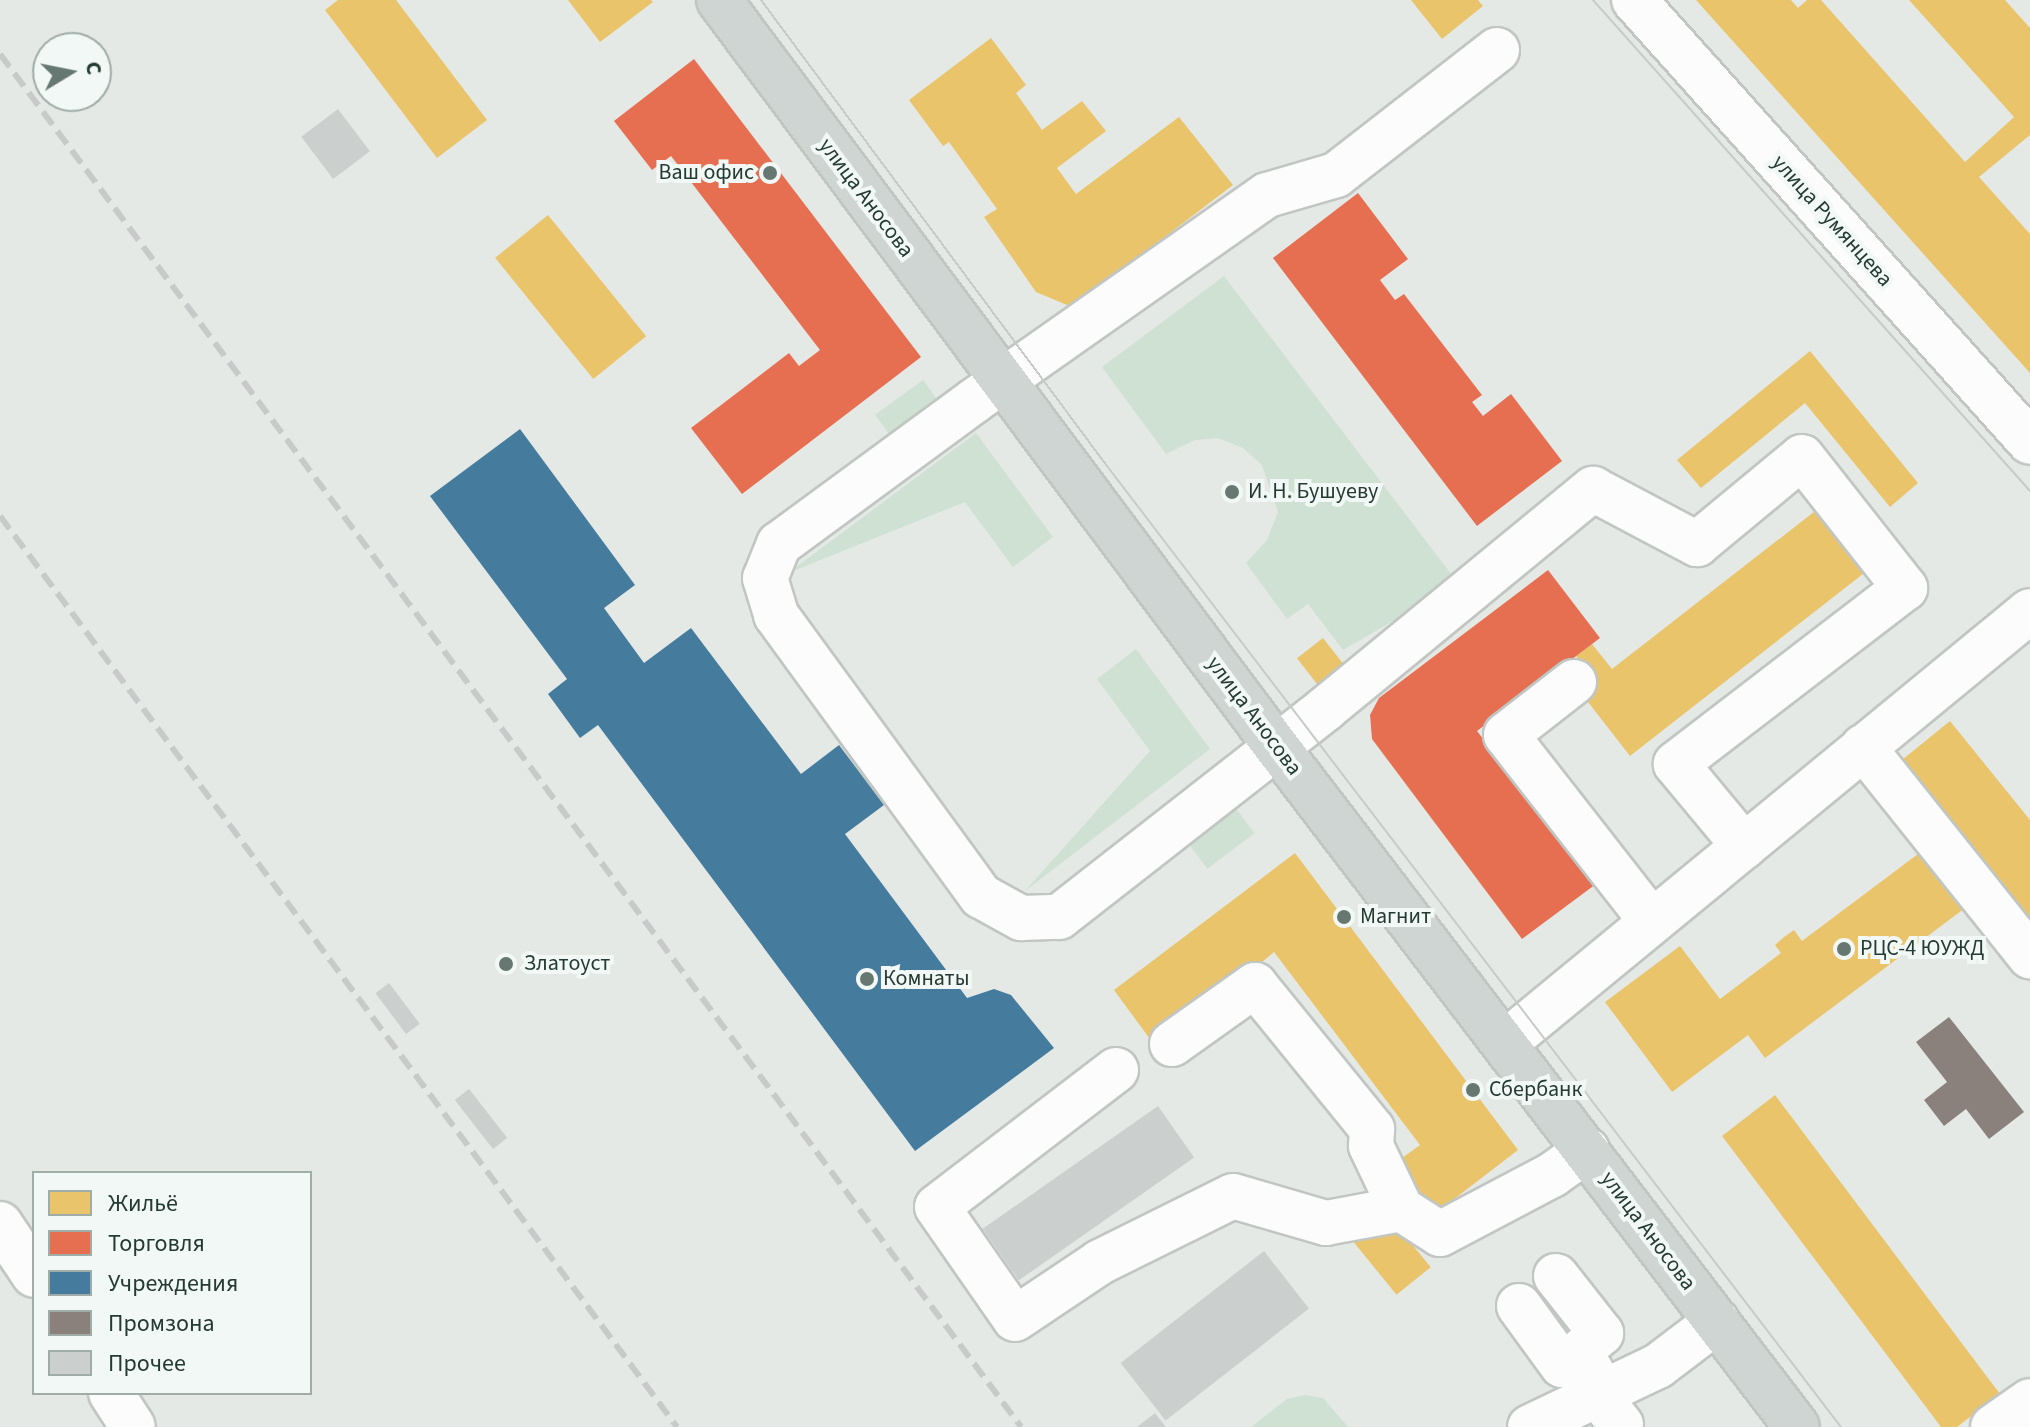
<!DOCTYPE html>
<html>
<head>
<meta charset="utf-8">
<style>
  body { margin:0 }
  #map { position:relative; width:2030px; height:1427px; overflow:hidden; background:#e4e9e6; font-family:"Source Sans 3",sans-serif }
  div>[style] { position:absolute }
  [style*='--x'] { left:calc(var(--x)*1px); top:calc(var(--y)*1px); width:calc(var(--w)*1px); rotate:calc(var(--a)*1deg) }
  .green>* { inset:0; background:#cfe1d3; transform-origin:0 0 }
  .homes>* { inset:0; background:#e9c46a; transform-origin:0 0 }
  .shops>* { inset:0; background:#e76f51 }
  .public>* { inset:0; background:#457b9d }
  .industry>* { inset:0; background:#8a817c }
  .building>* { inset:0; background:#cbd0ce; transform-origin:0 0 }
  .roads { filter:drop-shadow(2px 0 #c1c6c3) drop-shadow(-2px 0 #c1c6c3) drop-shadow(0 2px #c1c6c3) drop-shadow(0 -2px #c1c6c3) }
  .minor>* { height:44px; margin:-22px; padding:0 22px; transform-origin:22px; border-radius:22px; background:#fbfcfb }
  .major>* { height:44px; margin:-22px; padding:0 22px; transform-origin:22px; border-radius:22px; background:#ced5d2 }
  .tram>* { height:2px; margin:-1px; padding:0 1px; transform-origin:1px; border-radius:1px; background:#c7cac9 }
  .rail>* { height:6px; margin-top:-3px; transform-origin:0; background:repeating-linear-gradient(90deg,#c7cac9 0 16px,transparent 0 24px) }
  .dots>* { width:22px; height:22px; translate:-50% -50%; box-sizing:border-box; border:4px solid #f2f8f5; border-radius:50% }
  span { translate:-50% -50%; white-space:nowrap; text-align:center; line-height:1.15; -webkit-text-stroke:8px #f2f8f5; paint-order:stroke }
  .poi-label { font-size:22px; color:#243a33 }
  .right { translate:-100% -50%; text-align:right }
  .left { translate:0 -50%; text-align:left }
  .street-label { font-size:22px; color:#243a33 }
  .legend { position:absolute; left:32px; top:1171px; width:280px; height:224px; box-sizing:border-box; background:#f2f8f5; border:2px solid #a0aca7; margin:0; padding:10px 14px; list-style:none; font-size:24px; color:#243a33 }
  .legend li { display:flex; align-items:center; gap:16px; height:40px }
  .legend b { width:40px; border:2px solid #a0aca7 }
  .north { position:absolute; left:32px; top:32px; width:80px; height:80px; box-sizing:border-box; background:#f2f8f5; border:2px solid #a0aca7; border-radius:50%; rotate:80deg; font-size:22px; font-weight:700; line-height:32px; text-align:center; color:#243a33 }
  .north::after { content:''; display:block; margin:auto; width:28px; height:36px; background:#677772; clip-path:polygon(50% 0,100% 100%,50% 72%,0 100%) }
</style>
</head>
<body>
<div id="map">
  <div class="green">
    <i style="clip-path:polygon(1224px 276px,1458px 583px,1343px 650px,1308px 604px,1287px 619px,1246px 563px,1267px 540px,1278px 512px,1262px 465px,1243px 448px,1218px 438px,1195px 440px,1166px 454px,1102px 367px)"></i>
    <i style="left:923px;top:380px;width:29px;height:59px;rotate:54deg"></i>
    <i style="clip-path:polygon(976px 433px,1053px 537px,1013px 567px,965px 502px,788px 573px)"></i>
    <i style="clip-path:polygon(1136px 649px,1210px 749px,1025px 891px,1150px 751px,1097px 679px)"></i>
    <i style="left:1234px;top:806px;width:34px;height:59px;rotate:53deg"></i>
    <i style="clip-path:polygon(1305px 1395px,1323px 1398px,1348px 1427px,1251px 1427px,1287px 1399px)"></i>
  </div>
  <div class="homes">
    <i style="clip-path:polygon(338px 0,396px 0,487px 120px,437px 158px,325px 10px)"></i>
    <i style="clip-path:polygon(568px 0,651px 0,653px 2px,600px 42px)"></i>
    <i style="clip-path:polygon(1411px 0,1478px 0,1483px 6px,1442px 39px)"></i>
    <i style="clip-path:polygon(1696px 0,1791px 0,1798px 8px,1807px 0,1821px 0,1965px 162px,2014px 117px,1909px 0,2005px 0,2030px 28px,2030px 135px,1979px 177px,2030px 234px,2030px 373px)"></i>
    <i style="clip-path:polygon(991px 38px,1026px 85px,1016px 93px,1042px 130px,1082px 101px,1106px 131px,1057px 168px,1076px 194px,1179px 117px,1233px 185px,1086px 297px,1067px 305px,1036px 292px,984px 217px,997px 209px,949px 142px,943px 146px,909px 100px)"></i>
    <i style="left:548px;top:215px;width:156px;height:68px;rotate:51deg"></i>
    <i style="clip-path:polygon(1810px 351px,1918px 483px,1890px 507px,1805px 403px,1701px 488px,1677px 460px)"></i>
    <i style="clip-path:polygon(1819px 508px,1868px 570px,1630px 756px,1581px 693px,1596px 681px,1576px 656px,1592px 644px,1612px 669px)"></i>
    <i style="left:1323px;top:638px;width:49px;height:33px;rotate:52deg"></i>
    <i style="clip-path:polygon(1950px 721px,2030px 820px,2030px 929px,1969px 905px,1765px 1058px,1748px 1035px,1672px 1092px,1605px 1002px,1680px 946px,1720px 999px,1781px 953px,1775px 945px,1784px 937px,1794px 930px,1802px 941px,1926px 848px,1897px 764px)"></i>
    <i style="clip-path:polygon(1295px 853px,1518px 1150px,1436px 1213px,1398px 1161px,1420px 1145px,1274px 952px,1158px 1050px,1114px 990px)"></i>
    <i style="clip-path:polygon(1775px 1095px,2000px 1394px,1957px 1427px,1941px 1427px,1722px 1136px)"></i>
    <i style="left:1386px;top:1212px;width:71px;height:44px;rotate:51deg"></i>
  </div>
  <div class="shops">
    <i style="clip-path:polygon(694px 59px,921px 357px,742px 494px,691px 428px,789px 353px,799px 366px,820px 350px,671px 156px,652px 170px,614px 121px)"></i>
    <i style="clip-path:polygon(1358px 193px,1408px 259px,1380px 280px,1395px 300px,1404px 294px,1482px 395px,1472px 402px,1483px 416px,1511px 394px,1562px 461px,1477px 526px,1273px 258px)"></i>
    <i style="clip-path:polygon(1548px 570px,1600px 638px,1477px 731px,1596px 884px,1522px 939px,1372px 739px,1370px 715px,1379px 698px)"></i>
  </div>
  <div class="public">
    <i style="clip-path:polygon(520px 429px,635px 585px,604px 608px,644px 663px,691px 628px,801px 774px,839px 745px,884px 805px,845px 834px,967px 998px,994px 989px,1011px 995px,1054px 1048px,915px 1151px,598px 725px,580px 738px,548px 694px,567px 679px,430px 496px)"></i>
  </div>
  <div class="industry">
    <i style="clip-path:polygon(1949px 1017px,2024px 1112px,1989px 1139px,1966px 1109px,1944px 1126px,1924px 1100px,1947px 1082px,1916px 1042px)"></i>
  </div>
  <div class="building">
    <i style="left:338px;top:109px;width:53px;height:46px;rotate:53deg"></i>
    <i style="left:389px;top:983px;width:51px;height:17px;rotate:53deg"></i>
    <i style="left:469px;top:1089px;width:62px;height:18px;rotate:52deg"></i>
    <i style="left:1158px;top:1106px;width:63px;height:214px;rotate:55deg"></i>
    <i style="left:1264px;top:1251px;width:73px;height:182px;rotate:52deg"></i>
    <i style="clip-path:polygon(1155px 1413px,1166px 1427px,1137px 1427px)"></i>
  </div>
  <div class="roads">
    <div class="minor">
      <i style="--x:1634;--y:0;--w:593;--a:48.14"></i>
      <i style="--x:1497;--y:50;--w:204;--a:142.2"></i>
      <i style="--x:1336;--y:175;--w:72;--a:163.8"></i>
      <i style="--x:1267;--y:195;--w:358;--a:144.9"></i>
      <i style="--x:974;--y:401;--w:242;--a:143.7"></i>
      <i style="--x:779;--y:544;--w:37;--a:112"></i>
      <i style="--x:765;--y:578;--w:39;--a:73"></i>
      <i style="--x:776;--y:615;--w:348;--a:53.9"></i>
      <i style="--x:981;--y:896;--w:46;--a:28.8"></i>
      <i style="--x:1021;--y:918;--w:38;--a:-2"></i>
      <i style="--x:1059;--y:917;--w:338;--a:-38"></i>
      <i style="--x:1325;--y:709;--w:347;--a:-39.4"></i>
      <i style="--x:1593;--y:489;--w:118;--a:27.9"></i>
      <i style="--x:1697;--y:544;--w:136;--a:-39.6"></i>
      <i style="--x:1802;--y:457;--w:167;--a:51.8"></i>
      <i style="--x:1905;--y:588;--w:289;--a:142.5"></i>
      <i style="--x:1676;--y:764;--w:107;--a:50.3"></i>
      <i style="--x:1574;--y:682;--w:86;--a:142.1"></i>
      <i style="--x:1506;--y:735;--w:237;--a:52"></i>
      <i style="--x:1863;--y:747;--w:268;--a:51.4"></i>
      <i style="--x:1506;--y:1042;--w:678;--a:-39.44"></i>
      <i style="--x:1172;--y:1044;--w:102;--a:-35.4"></i>
      <i style="--x:1255;--y:985;--w:186;--a:50.9"></i>
      <i style="--x:1372;--y:1129;--w:17;--a:93"></i>
      <i style="--x:1371;--y:1146;--w:70;--a:64.5"></i>
      <i style="--x:1116;--y:1070;--w:225;--a:142.6"></i>
      <i style="--x:937;--y:1207;--w:136;--a:55.1"></i>
      <i style="--x:1015;--y:1319;--w:102;--a:-33.8"></i>
      <i style="--x:1100;--y:1262;--w:148;--a:-26.4"></i>
      <i style="--x:1233;--y:1196;--w:97;--a:16.2"></i>
      <i style="--x:1326;--y:1223;--w:76;--a:-10.6"></i>
      <i style="--x:1401;--y:1209;--w:46;--a:32.7"></i>
      <i style="--x:1440;--y:1234;--w:127;--a:-27.8"></i>
      <i style="--x:1552;--y:1175;--w:43;--a:-35.5"></i>
      <i style="--x:0;--y:1224;--w:61;--a:56.3"></i>
      <i style="--x:1556;--y:1276;--w:73;--a:51.7"></i>
      <i style="--x:1601;--y:1333;--w:30;--a:138"></i>
      <i style="--x:1519;--y:1306;--w:73;--a:53.9"></i>
      <i style="--x:1562;--y:1365;--w:21;--a:-35"></i>
      <i style="--x:1579;--y:1353;--w:22;--a:56"></i>
      <i style="--x:1591;--y:1371;--w:24;--a:75"></i>
      <i style="--x:1597;--y:1394;--w:39;--a:52"></i>
      <i style="--x:111;--y:1393;--w:40;--a:57.1"></i>
      <i style="--x:1530;--y:1427;--w:142;--a:-25.5"></i>
      <i style="--x:1658;--y:1366;--w:74;--a:-37.3"></i>
      <i style="--x:1993;--y:1427;--w:45;--a:-35.1"></i>
    </div>
    <div class="major">
      <i style="--x:719;--y:0;--w:931;--a:53.25"></i>
      <i style="--x:1276;--y:746;--w:857;--a:52.58"></i>
    </div>
  </div>
  <div class="tram">
    <i style="--x:761;--y:0;--w:580;--a:53.41"></i>
    <i style="--x:1107;--y:466;--w:1209;--a:52.63"></i>
    <i style="--x:1593;--y:0;--w:657;--a:48.33"></i>
  </div>
  <div class="rail">
    <i style="--x:0;--y:54;--w:1711;--a:53.36"></i>
    <i style="--x:0;--y:516;--w:1135;--a:53.38"></i>
  </div>
  <div class="dots">
    <i style="left:770px;top:173px;background:#677772"></i>
    <i style="left:1232px;top:492px;background:#677772"></i>
    <i style="left:1344px;top:917px;background:#677772"></i>
    <i style="left:1844px;top:949px;background:#677772"></i>
    <i style="left:506px;top:964px;background:#677772"></i>
    <i style="left:867px;top:979px;background:#677772"></i>
    <i style="left:1473px;top:1090px;background:#677772"></i>
  </div>
  <div class="poi-label">
    <span class="right" style="left:754px;top:173px">Ваш офис</span>
    <span class="left" style="left:1248px;top:492px">И. Н. Бушуеву</span>
    <span class="left" style="left:1360px;top:917px">Магнит</span>
    <span class="left" style="left:1860px;top:949px">РЦС-4 ЮУЖД</span>
    <span class="left" style="left:524px;top:964px">Златоуст</span>
    <span class="left" style="left:883px;top:979px">Комнаты</span>
    <span class="left" style="left:1489px;top:1090px">Сбербанк</span>
  </div>
  <div class="street-label">
    <span style="left:866px;top:198px;rotate:53deg">улица Аносова</span>
    <span style="left:1832px;top:221px;rotate:48deg">улица Румянцева</span>
    <span style="left:1254px;top:716px;rotate:53deg">улица Аносова</span>
    <span style="left:1648px;top:1231px;rotate:53deg">улица Аносова</span>
  </div>
  <ul class="legend">
  <li><b style="height:22px;background:#e9c46a"></b>Жильё</li>
  <li><b style="height:22px;background:#e76f51"></b>Торговля</li>
  <li><b style="height:22px;background:#457b9d"></b>Учреждения</li>
  <li><b style="height:22px;background:#8a817c"></b>Промзона</li>
  <li><b style="height:22px;background:#cbd0ce"></b>Прочее</li>
  </ul>
  <div class="north">С</div>
</div>
</body>
</html>
